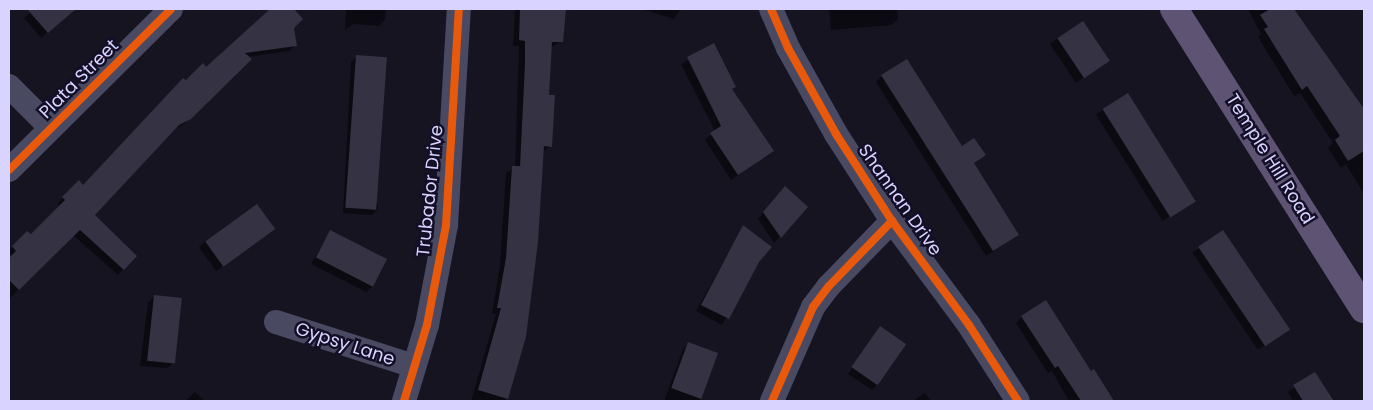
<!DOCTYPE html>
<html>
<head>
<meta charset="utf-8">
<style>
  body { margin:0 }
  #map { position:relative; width:1373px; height:410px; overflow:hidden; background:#161421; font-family:Poppins,sans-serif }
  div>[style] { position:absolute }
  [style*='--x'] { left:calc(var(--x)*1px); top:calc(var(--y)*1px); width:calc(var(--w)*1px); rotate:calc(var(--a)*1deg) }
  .shadow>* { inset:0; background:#0007; transform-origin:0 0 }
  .building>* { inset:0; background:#343243; transform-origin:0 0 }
  .minor>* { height:24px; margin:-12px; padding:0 12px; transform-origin:12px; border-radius:12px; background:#4a4962 }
  .major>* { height:28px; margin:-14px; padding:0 14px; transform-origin:14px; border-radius:14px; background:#5e5373 }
  .cycleway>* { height:8px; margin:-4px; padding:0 4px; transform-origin:4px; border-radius:4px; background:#e8590c }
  span { translate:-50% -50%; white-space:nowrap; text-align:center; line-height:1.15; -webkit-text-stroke:5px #130f26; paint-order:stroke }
  .street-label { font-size:18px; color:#d9d4ff }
  .frame { position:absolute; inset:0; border:10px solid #d9d4ff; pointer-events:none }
</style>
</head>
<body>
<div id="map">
  <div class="shadow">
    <i style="clip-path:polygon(34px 9px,75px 9px,41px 38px,24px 18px)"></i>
    <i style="clip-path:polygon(272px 9px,292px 9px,302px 19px,292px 28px,295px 46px,289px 51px,248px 57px,250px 59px,184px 124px,173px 130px,93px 215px,135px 256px,118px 275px,73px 235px,9px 299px,9px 260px,12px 257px,9px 251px,27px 232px,31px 236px,60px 206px,57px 204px,79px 182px,83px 186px,186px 82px,206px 68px)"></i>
    <i style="clip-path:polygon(346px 9px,386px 9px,385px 20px,379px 26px,353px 24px,345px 30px)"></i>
    <i style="clip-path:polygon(515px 9px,564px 9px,562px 41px,550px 48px,548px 96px,551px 146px,542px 152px,525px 337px,505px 401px,471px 401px,496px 314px,492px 314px,500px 265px,506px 173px,515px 167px,519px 46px,513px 46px)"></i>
    <i style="clip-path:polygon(641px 9px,681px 9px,674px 19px)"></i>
    <i style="clip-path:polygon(829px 9px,897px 9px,898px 19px,892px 25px,831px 30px)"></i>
    <i style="clip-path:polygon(1248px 9px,1294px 9px,1364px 113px,1364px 194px,1346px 164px,1341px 168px,1328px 148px,1333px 143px,1300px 93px,1294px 96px,1258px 37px,1261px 34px)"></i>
    <i style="left:1082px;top:22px;width:47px;height:39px;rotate:56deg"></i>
    <i style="clip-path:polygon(714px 45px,734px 87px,731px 90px,772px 150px,731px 180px,705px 140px,715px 131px,681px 64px)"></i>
    <i style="clip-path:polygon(357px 56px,378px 209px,372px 215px,343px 213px,351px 62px)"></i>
    <i style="clip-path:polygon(882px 76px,962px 148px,984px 155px,973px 164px,1017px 234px,1011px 240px,986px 256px,876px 82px)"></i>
    <i style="left:1128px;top:94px;width:126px;height:38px;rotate:58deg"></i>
    <i style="clip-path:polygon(779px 194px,806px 207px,774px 243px,758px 219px)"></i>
    <i style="clip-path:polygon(743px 227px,758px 261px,722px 325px,696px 311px)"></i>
    <i style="clip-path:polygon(273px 229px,216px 271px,199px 247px,205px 241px)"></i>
    <i style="clip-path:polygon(330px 232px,373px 286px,366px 292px,311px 264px)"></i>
    <i style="left:1223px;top:232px;width:117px;height:37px;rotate:56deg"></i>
    <i style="clip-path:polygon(154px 297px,174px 362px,168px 368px,140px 366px,148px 303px)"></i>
    <i style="clip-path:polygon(1022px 317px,1091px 373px,1094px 371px,1111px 401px,1069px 401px,1052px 371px,1048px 373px,1016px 323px)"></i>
    <i style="clip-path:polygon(880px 328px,878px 384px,872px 390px,848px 374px)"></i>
    <i style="clip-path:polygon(689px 343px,717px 353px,699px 401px,664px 401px,683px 349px)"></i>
    <i style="clip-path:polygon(1315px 373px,1335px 401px,1293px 401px,1288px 392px)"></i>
    <i style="clip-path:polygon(195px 392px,205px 401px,186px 401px)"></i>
    <i style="clip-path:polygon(925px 393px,931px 401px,913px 401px)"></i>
  </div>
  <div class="building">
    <i style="clip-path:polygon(27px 9px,76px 9px,48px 33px)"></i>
    <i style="clip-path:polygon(270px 9px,294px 9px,303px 19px,294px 28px,297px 46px,245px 53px,252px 59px,191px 119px,179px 125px,95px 215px,137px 256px,124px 270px,80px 230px,19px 290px,9px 280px,9px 258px,16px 251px,12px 246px,27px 231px,31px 234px,65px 200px,62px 197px,79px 180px,83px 185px,183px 78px,186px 80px,203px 63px,206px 67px)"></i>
    <i style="clip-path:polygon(520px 9px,566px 9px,563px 42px,552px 42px,549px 95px,555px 95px,552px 147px,544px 146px,538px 242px,526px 337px,508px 399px,478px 390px,501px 308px,497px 308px,506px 258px,512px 166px,520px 166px,525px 64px,525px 41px,519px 40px)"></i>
    <i style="clip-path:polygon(1270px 9px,1294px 9px,1364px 109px,1364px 151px,1348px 161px,1335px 140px,1340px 136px,1307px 86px,1302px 90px,1264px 29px,1268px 27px,1260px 15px)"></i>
    <i style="left:1083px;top:21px;width:48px;height:31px;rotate:56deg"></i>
    <i style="clip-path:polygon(714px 43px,736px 87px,732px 89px,774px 151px,738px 175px,710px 133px,721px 126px,687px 57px)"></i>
    <i style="left:356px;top:55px;width:31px;height:153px;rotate:4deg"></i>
    <i style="clip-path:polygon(907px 59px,962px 146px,974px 138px,986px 155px,974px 163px,1019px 235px,993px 251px,881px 75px)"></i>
    <i style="left:1128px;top:93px;width:128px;height:30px;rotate:58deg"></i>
    <i style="clip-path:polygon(785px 186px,808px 207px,781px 238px,763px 212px)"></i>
    <i style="left:257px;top:204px;width:31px;height:64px;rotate:54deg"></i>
    <i style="clip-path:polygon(743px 225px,772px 247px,759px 262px,729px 319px,701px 305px)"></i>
    <i style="left:330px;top:230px;width:64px;height:31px;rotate:27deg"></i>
    <i style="left:1223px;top:230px;width:120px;height:30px;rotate:56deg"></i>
    <i style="left:154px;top:295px;width:28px;height:66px;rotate:6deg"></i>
    <i style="clip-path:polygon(1046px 300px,1091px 371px,1094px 369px,1114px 401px,1081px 401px,1058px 366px,1055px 368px,1021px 316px)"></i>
    <i style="left:880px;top:326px;width:32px;height:50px;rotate:35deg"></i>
    <i style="left:688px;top:342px;width:32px;height:49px;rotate:20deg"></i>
    <i style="clip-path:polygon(1315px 372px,1334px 401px,1303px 401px,1293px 385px)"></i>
  </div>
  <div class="minor">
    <i style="--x:771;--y:9;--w:43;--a:66.4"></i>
    <i style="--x:788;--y:48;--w:98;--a:60.8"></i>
    <i style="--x:836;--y:134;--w:103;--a:57.2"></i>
    <i style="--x:892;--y:221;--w:129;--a:53.5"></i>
    <i style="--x:969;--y:325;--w:90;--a:57.2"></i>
    <i style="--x:9;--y:86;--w:59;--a:45"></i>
    <i style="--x:9;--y:170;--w:228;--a:-44.8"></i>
    <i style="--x:276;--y:322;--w:145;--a:17.7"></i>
    <i style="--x:404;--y:401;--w:79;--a:-73.2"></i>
    <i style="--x:427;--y:325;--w:102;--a:-79.2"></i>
    <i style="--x:446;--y:225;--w:216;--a:-86.6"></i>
    <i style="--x:772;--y:401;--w:103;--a:-66.4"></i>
    <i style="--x:813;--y:307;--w:26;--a:-53"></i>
    <i style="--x:829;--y:286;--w:91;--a:-45.9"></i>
  </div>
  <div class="major">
    <i style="--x:1174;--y:9;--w:355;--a:57.7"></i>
  </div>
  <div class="cycleway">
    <i style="--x:771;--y:9;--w:43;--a:66.4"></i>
    <i style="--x:788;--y:48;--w:98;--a:60.8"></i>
    <i style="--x:836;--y:134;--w:103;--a:57.2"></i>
    <i style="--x:892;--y:221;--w:129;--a:53.5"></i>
    <i style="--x:969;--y:325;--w:90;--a:57.2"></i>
    <i style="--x:9;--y:170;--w:228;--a:-44.8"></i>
    <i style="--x:404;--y:401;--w:79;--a:-73.2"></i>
    <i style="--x:427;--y:325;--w:102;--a:-79.2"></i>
    <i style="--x:446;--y:225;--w:216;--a:-86.6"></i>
    <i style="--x:772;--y:401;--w:103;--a:-66.4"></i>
    <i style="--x:813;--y:307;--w:26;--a:-53"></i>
    <i style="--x:829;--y:286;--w:91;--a:-45.9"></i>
  </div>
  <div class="street-label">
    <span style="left:79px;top:79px;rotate:-45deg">Plata Street</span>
    <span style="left:1270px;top:159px;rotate:58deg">Temple Hill Road</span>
    <span style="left:430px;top:191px;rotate:-84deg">Trubador Drive</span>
    <span style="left:900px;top:200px;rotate:55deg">Shannan Drive</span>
    <span style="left:345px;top:344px;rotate:18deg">Gypsy Lane</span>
  </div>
  <div class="frame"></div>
</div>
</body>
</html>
